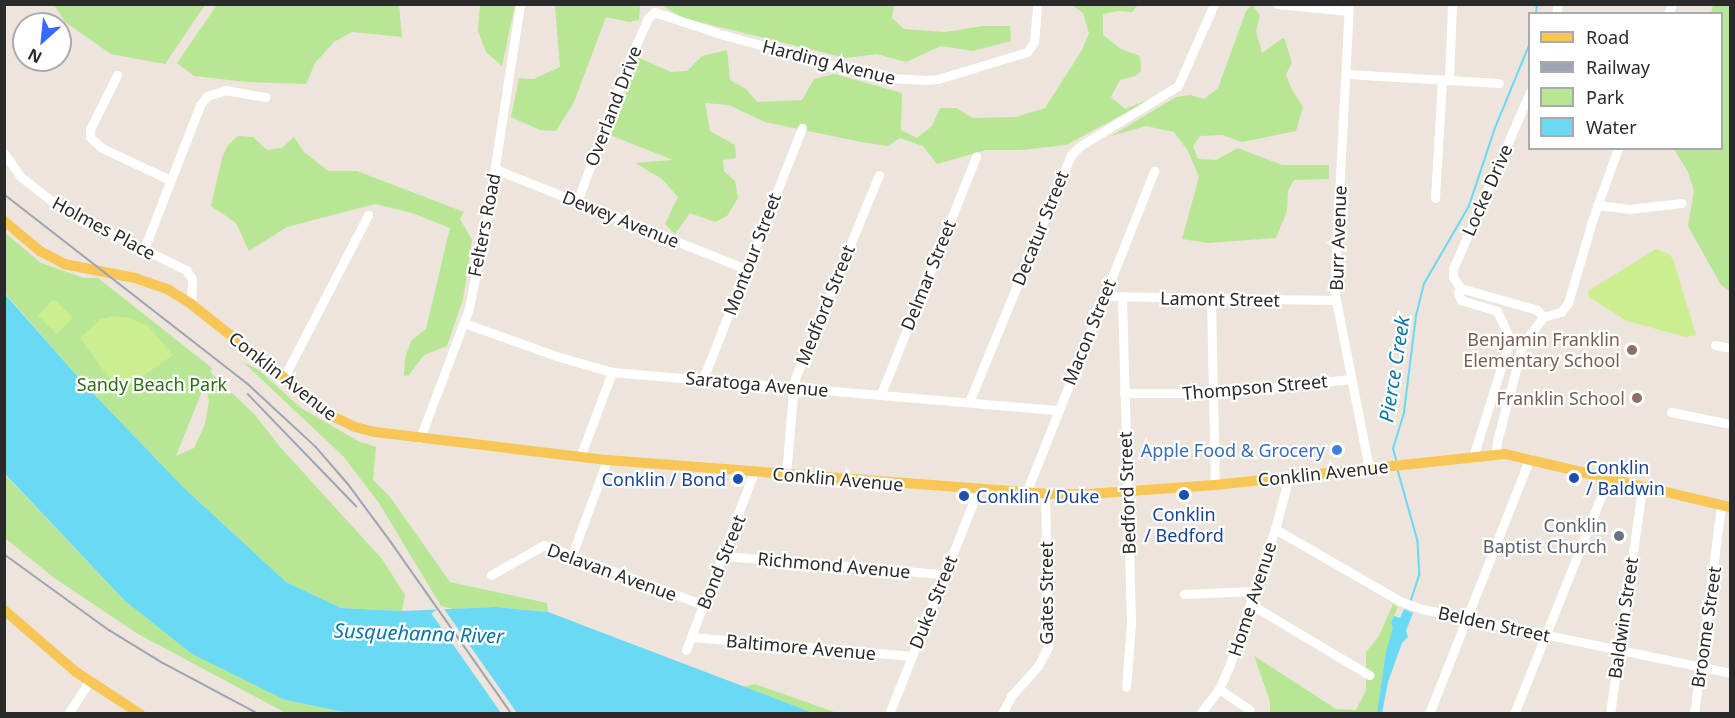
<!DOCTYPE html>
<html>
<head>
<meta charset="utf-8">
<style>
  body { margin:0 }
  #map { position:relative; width:1735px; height:718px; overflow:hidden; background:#ede4db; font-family:"Noto Sans",sans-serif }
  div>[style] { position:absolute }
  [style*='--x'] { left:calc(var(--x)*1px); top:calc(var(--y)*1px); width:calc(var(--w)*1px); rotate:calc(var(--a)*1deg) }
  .green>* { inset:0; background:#b7e695 }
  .pitch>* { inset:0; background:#cdee90; transform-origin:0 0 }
  .water>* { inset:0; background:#69d9f4 }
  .pier>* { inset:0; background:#ede4db; transform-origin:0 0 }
  .stream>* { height:1.5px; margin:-0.75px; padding:0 0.75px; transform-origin:0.75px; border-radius:0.75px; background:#69d9f4 }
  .minor>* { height:9px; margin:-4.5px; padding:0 4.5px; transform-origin:4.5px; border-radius:4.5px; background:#fff }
  .major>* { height:10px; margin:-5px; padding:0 5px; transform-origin:5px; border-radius:5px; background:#f7c656 }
  .rail>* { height:1.5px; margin:-0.75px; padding:0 0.75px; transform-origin:0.75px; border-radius:0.75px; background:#9ea3b6 }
  .dots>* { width:16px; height:16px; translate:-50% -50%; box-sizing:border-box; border:3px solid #fff; border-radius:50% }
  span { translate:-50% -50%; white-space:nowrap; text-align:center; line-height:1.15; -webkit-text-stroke:4.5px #fff; paint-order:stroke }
  .street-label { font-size:18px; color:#2a2a2a }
  .education-label { font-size:18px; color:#785e54 }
  .right { translate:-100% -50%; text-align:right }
  .park-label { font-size:18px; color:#2e6b17 }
  .shop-label { font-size:18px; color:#366cbe }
  .transit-label { font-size:18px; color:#164399 }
  .left { translate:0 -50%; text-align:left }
  .worship-label { font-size:18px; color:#5b616d }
  .water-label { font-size:20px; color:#0777a2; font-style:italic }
  .frame { position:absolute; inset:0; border:6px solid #2a2a2a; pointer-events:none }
  .legend { position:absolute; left:1528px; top:12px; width:195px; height:138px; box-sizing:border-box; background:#fff; border:2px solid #aaa; margin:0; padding:8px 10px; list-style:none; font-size:18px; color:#2a2a2a }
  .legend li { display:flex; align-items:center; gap:12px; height:30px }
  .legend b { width:30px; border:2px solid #aaa }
  .north { position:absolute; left:12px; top:12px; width:60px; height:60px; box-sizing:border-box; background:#fff; border:2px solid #aaa; border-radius:50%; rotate:207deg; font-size:16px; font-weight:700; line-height:24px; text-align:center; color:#2a2a2a }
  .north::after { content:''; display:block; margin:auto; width:21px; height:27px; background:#366aff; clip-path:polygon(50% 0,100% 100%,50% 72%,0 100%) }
</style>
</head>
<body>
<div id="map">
  <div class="green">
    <i style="clip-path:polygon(54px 5px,205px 5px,165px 64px,111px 54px,65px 22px)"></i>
    <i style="clip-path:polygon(217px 5px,399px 5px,402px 37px,352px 32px,334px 42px,315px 63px,306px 84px,246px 82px,194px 76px,177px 63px)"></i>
    <i style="clip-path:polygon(480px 5px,515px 5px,502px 66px,486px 52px,478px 31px)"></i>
    <i style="clip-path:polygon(555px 5px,640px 5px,639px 20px,629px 22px,606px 17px,574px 102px,556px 131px,540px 130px,511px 117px,519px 78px,534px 79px,560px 67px)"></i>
    <i style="clip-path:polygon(661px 5px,894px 5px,892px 18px,904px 29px,945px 32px,983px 26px,1010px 26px,1011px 41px,973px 51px,941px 46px,906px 62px,877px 54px,846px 58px,683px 18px)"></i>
    <i style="clip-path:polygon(1072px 5px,1138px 5px,1132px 12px,1118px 11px,1103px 14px,1103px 35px,1121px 49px,1140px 56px,1141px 71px,1135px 76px,1120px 80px,1111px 97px,1125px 109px,1153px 98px,1066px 145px,1022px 150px,986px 150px,937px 164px,923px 146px,900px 138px,888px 146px,861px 142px,765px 122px,729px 105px,705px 103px,710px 131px,735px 145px,736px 158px,723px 160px,724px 171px,735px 181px,738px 198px,727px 216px,715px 222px,690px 213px,675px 234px,665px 224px,678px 197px,662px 179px,635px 163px,673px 160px,610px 135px,639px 58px,671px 72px,687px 71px,702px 56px,727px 50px,730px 80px,746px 89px,757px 102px,802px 100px,814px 79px,834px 74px,902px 93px,901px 130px,917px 138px,932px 126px,940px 108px,956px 108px,973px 118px,1016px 117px,1045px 108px,1082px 50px,1089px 33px,1083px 13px)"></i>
    <i style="clip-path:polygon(1252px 5px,1260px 15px,1256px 31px,1262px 53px,1283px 38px,1285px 40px,1292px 63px,1286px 74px,1291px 88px,1303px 107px,1296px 131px,1242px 142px,1222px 135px,1200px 136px,1193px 146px,1198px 159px,1216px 160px,1238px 148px,1282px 165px,1329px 165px,1329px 179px,1294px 180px,1288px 191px,1287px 211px,1276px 238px,1208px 243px,1182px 239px,1199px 177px,1188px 151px,1174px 132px,1146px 126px,1111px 136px,1176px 97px,1190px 95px,1204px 99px,1218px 88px,1246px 11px)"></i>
    <i style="clip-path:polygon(1713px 5px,1730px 5px,1730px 292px,1721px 285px,1688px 226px,1694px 191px,1688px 172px,1674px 149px,1722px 148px,1722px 14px,1711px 13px)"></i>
    <i style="clip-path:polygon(238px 136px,253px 137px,267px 150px,282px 148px,294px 137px,304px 152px,328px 171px,357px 171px,464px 212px,460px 219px,472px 240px,463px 299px,447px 346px,424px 355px,409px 375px,404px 376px,405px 358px,411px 341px,426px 329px,450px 228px,412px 213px,375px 204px,287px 227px,249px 251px,236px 223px,211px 206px,222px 158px,228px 145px)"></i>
    <i style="clip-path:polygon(evenodd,4px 232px,41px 263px,84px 278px,98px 278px,212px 368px,210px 372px,255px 415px,281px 448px,382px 559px,405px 595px,402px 611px,341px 608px,286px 582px,183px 487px,86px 386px,5px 293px,4px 232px,205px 384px,209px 401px,205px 424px,194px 448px,176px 456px,205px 384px)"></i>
    <i style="clip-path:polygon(243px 362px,259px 370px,301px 408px,358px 441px,376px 447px,373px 480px,390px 497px,450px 582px,547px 603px,548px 612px,496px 607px,453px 609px,441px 606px,379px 503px,343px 456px)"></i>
    <i style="clip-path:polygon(4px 474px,125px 601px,192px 654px,285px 700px,349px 713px,286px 713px,138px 634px,53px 577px,5px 538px)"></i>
    <i style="clip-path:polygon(1393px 604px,1398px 607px,1391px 622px,1394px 628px,1386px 651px,1377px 713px,1270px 713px,1270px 701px,1254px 656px,1336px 709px,1356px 710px,1366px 690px,1366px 652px,1379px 636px)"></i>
    <i style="clip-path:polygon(755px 684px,837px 713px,813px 713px,743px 687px)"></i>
  </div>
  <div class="pitch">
    <i style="clip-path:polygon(1656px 249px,1669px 254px,1673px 259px,1696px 335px,1686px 337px,1627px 321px,1589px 297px,1588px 291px)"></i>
    <i style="left:54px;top:299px;width:27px;height:23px;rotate:45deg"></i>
    <i style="clip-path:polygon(113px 316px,129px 318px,148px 326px,173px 355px,120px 392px,80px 338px,101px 319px)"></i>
  </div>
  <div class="water">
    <i style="clip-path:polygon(4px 293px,86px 386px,183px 487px,286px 582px,341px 608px,402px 611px,496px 607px,548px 612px,813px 713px,349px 713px,285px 700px,192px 654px,125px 601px,5px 474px)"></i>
    <i style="clip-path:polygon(1404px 609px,1413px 613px,1406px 631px,1408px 637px,1402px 643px,1388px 682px,1382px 713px,1377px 713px,1386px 651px,1393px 628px,1391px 622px,1394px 616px,1400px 618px)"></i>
  </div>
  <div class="pier">
    <i style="left:442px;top:606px;width:131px;height:13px;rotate:55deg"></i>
  </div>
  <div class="stream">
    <i style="--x:1536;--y:14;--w:10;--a:-84"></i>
    <i style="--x:1396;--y:460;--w:11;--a:-105"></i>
    <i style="--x:1393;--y:449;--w:39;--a:-73"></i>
    <i style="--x:1404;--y:412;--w:97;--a:-82.9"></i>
    <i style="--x:1416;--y:316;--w:33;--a:-76"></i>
    <i style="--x:1424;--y:284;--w:90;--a:-60"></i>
    <i style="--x:1469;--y:206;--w:82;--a:-71.6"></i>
    <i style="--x:1495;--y:128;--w:92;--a:-67.6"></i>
    <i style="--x:1398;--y:470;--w:74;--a:74.3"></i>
    <i style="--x:1418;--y:541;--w:33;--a:87"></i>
    <i style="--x:1420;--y:574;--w:29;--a:108"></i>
  </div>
  <div class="minor">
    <i style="--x:1277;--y:4;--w:72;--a:5.6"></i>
    <i style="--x:1349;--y:4;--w:286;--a:93"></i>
    <i style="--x:1334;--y:290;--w:182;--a:78.9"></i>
    <i style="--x:1556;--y:14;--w:10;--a:-79"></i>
    <i style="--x:1668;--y:14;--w:11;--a:-68"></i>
    <i style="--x:1347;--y:74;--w:152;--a:3.4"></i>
    <i style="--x:117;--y:75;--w:60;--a:116.6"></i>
    <i style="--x:90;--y:129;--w:8;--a:90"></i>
    <i style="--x:90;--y:137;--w:16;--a:43"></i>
    <i style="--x:102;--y:148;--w:75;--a:25.2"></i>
    <i style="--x:1449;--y:80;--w:76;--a:-87.7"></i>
    <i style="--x:4;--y:153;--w:29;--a:55"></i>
    <i style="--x:21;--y:177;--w:39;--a:38"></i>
    <i style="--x:52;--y:201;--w:55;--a:29.4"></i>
    <i style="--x:100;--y:228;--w:96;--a:26"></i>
    <i style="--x:186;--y:270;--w:11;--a:56"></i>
    <i style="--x:192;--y:279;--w:25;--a:92"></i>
    <i style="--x:495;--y:169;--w:270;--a:21.7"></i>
    <i style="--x:1435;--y:198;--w:118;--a:-86.6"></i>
    <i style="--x:577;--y:202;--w:150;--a:-69.8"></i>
    <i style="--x:629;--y:61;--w:47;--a:-66.2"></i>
    <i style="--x:648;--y:18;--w:8;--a:-45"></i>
    <i style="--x:654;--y:12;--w:70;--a:18.4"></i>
    <i style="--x:720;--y:34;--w:121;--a:15.3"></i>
    <i style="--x:837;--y:66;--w:54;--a:12.8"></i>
    <i style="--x:890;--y:78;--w:37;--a:3"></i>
    <i style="--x:927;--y:80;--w:11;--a:-5"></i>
    <i style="--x:938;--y:79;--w:93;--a:-16.9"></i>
    <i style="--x:1027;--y:52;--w:12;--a:-55"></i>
    <i style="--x:1034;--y:42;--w:38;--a:-85"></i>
    <i style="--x:1597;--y:205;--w:32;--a:7"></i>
    <i style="--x:1629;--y:209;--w:53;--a:-6.5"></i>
    <i style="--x:144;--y:249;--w:155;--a:-68.7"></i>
    <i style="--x:200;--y:105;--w:11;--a:-52"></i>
    <i style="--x:207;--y:96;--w:19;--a:-18"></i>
    <i style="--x:225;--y:90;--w:41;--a:9.9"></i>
    <i style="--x:1460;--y:288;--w:13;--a:-122"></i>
    <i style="--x:1453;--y:277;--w:8;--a:-90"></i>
    <i style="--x:1453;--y:269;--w:193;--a:-66.5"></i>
    <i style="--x:1460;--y:288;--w:5;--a:112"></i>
    <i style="--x:1458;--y:293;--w:8;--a:67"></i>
    <i style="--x:1461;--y:300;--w:38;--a:17"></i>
    <i style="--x:1497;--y:311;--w:31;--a:65"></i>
    <i style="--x:1510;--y:339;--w:124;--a:107.4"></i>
    <i style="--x:1460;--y:288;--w:80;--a:15.9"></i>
    <i style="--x:1537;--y:310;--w:9;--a:49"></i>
    <i style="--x:1104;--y:296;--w:232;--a:1"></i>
    <i style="--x:1122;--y:298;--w:326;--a:88.4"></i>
    <i style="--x:1131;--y:624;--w:63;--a:94.5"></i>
    <i style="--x:1211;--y:299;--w:186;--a:88.8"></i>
    <i style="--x:1543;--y:317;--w:19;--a:-16"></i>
    <i style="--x:1561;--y:312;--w:11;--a:-52"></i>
    <i style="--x:1568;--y:303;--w:89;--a:-73.6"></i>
    <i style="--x:1593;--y:218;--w:74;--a:-70.3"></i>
    <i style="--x:464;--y:323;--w:98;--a:19.7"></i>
    <i style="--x:556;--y:356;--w:58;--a:15.9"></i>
    <i style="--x:612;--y:372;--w:448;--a:4.9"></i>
    <i style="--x:1715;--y:345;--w:15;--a:11"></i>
    <i style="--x:283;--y:379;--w:185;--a:-62.6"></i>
    <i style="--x:703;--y:379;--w:270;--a:-68.5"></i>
    <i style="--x:1124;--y:393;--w:95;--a:0"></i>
    <i style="--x:1219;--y:393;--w:132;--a:-6.1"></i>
    <i style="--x:881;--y:394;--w:256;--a:-68.2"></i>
    <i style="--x:969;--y:402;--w:267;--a:-67.6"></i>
    <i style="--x:1071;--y:155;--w:13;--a:-45"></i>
    <i style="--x:1080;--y:146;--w:115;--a:-31.5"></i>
    <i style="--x:1178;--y:86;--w:90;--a:-66.3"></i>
    <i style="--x:1671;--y:412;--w:60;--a:11.5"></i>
    <i style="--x:420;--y:438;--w:139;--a:-69.3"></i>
    <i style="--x:469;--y:308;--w:99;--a:-78.9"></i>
    <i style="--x:488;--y:211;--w:209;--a:-81.2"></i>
    <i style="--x:1496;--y:455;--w:14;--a:-86"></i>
    <i style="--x:1497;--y:441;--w:101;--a:-75.1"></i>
    <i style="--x:1523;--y:343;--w:33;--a:-52"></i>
    <i style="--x:580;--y:457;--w:91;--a:-69.4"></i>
    <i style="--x:786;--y:475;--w:94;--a:-85.1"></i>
    <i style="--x:794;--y:381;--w:223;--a:-67.6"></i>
    <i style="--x:1026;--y:493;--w:347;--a:-68.3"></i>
    <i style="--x:1275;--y:529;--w:144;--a:29.9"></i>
    <i style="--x:1400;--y:601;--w:23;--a:20"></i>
    <i style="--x:1422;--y:609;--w:315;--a:11.7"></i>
    <i style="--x:572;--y:555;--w:101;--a:-69.8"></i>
    <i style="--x:723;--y:556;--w:222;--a:4.7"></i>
    <i style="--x:491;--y:575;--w:61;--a:-29.5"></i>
    <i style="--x:544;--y:545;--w:171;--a:20.6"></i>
    <i style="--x:1184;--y:594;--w:70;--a:-2.5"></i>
    <i style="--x:1250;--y:604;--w:139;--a:30.8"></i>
    <i style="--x:691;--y:637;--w:222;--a:4.9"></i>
    <i style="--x:686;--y:650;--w:191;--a:-69.1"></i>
    <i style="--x:1219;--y:689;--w:37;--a:34"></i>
    <i style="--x:68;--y:714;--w:38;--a:-57"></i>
    <i style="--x:889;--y:714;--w:241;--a:-68.3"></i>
    <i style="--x:1002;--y:714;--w:20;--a:-63"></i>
    <i style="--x:1011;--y:696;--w:40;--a:-48"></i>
    <i style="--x:1038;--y:666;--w:21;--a:-62"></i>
    <i style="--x:1048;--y:647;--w:153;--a:-91.1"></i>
    <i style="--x:1200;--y:714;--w:31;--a:-53"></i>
    <i style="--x:1219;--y:689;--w:24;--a:-66"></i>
    <i style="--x:1229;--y:667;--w:145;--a:-71.6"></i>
    <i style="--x:1275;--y:529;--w:54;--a:-74.9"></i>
    <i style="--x:1429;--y:714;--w:275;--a:-68.5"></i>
    <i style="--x:1514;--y:714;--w:253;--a:-68.2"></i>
    <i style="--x:1610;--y:714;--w:228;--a:-81.9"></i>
    <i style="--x:1694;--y:714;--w:211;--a:-82.6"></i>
  </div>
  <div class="major">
    <i style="--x:4;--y:221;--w:47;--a:39.8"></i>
    <i style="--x:40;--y:251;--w:27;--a:28"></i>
    <i style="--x:64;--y:264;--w:72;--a:11.2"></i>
    <i style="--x:135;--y:278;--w:36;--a:19"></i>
    <i style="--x:169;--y:290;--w:26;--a:32"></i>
    <i style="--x:191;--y:304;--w:182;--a:38.3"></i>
    <i style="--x:334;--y:417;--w:23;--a:25"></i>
    <i style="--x:355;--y:427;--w:21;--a:14"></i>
    <i style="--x:375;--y:432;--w:234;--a:6.9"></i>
    <i style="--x:607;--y:460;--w:439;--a:4.4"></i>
    <i style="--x:1045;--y:494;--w:44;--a:0"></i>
    <i style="--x:1089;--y:494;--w:126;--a:-4.1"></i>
    <i style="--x:1215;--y:485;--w:292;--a:-6.1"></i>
    <i style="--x:1505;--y:454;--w:231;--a:13.3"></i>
    <i style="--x:4;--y:610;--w:95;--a:40.7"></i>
    <i style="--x:76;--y:672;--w:77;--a:33.3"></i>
  </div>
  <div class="rail">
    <i style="--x:4;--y:194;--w:308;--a:37.9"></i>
    <i style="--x:247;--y:383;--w:94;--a:42.8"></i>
    <i style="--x:316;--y:447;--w:50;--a:49"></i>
    <i style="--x:349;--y:485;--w:71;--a:53.6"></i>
    <i style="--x:391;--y:542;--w:210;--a:54.9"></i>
    <i style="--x:248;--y:394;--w:156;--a:46"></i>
    <i style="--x:4;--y:554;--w:130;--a:35.9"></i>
    <i style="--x:109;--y:630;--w:63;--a:31.4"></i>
    <i style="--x:163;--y:663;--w:109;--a:28"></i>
  </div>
  <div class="dots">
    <i style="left:1632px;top:350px;background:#8d6e63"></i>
    <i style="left:1637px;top:398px;background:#8d6e63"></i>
    <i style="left:1337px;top:450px;background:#3f7fe0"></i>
    <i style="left:1574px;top:478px;background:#1a4fb4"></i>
    <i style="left:738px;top:479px;background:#1a4fb4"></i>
    <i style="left:1184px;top:495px;background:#1a4fb4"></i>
    <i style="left:964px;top:496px;background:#1a4fb4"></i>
    <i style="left:1619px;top:536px;background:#6b7280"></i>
  </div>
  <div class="street-label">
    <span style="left:829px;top:62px;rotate:14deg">Harding Avenue</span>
    <span style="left:613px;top:106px;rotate:-69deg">Overland Drive</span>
    <span style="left:1487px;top:190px;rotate:-66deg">Locke Drive</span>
    <span style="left:621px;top:219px;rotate:22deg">Dewey Avenue</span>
    <span style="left:484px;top:225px;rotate:-79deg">Felters Road</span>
    <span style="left:104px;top:228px;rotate:28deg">Holmes Place</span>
    <span style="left:1040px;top:228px;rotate:-68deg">Decatur Street</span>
    <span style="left:1338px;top:238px;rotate:-88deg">Burr Avenue</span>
    <span style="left:752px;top:254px;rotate:-69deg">Montour Street</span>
    <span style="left:928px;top:275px;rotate:-68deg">Delmar Street</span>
    <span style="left:1220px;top:299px;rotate:1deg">Lamont Street</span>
    <span style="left:825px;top:305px;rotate:-68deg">Medford Street</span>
    <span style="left:1089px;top:332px;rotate:-68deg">Macon Street</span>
    <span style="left:283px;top:376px;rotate:38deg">Conklin Avenue</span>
    <span style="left:757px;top:384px;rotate:5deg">Saratoga Avenue</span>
    <span style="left:1255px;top:387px;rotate:-5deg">Thompson Street</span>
    <span style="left:1323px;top:473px;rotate:-6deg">Conklin Avenue</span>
    <span style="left:838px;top:479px;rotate:5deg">Conklin Avenue</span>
    <span style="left:1127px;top:493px;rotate:-92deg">Bedford Street</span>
    <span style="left:721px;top:562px;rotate:-68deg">Bond Street</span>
    <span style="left:834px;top:565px;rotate:5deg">Richmond Avenue</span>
    <span style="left:612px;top:572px;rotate:20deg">Delavan Avenue</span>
    <span style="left:1046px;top:593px;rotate:-90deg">Gates Street</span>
    <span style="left:1252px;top:599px;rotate:-72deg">Home Avenue</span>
    <span style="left:933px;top:602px;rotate:-68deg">Duke Street</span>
    <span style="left:1623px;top:618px;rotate:-82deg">Baldwin Street</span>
    <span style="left:1494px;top:624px;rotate:12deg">Belden Street</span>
    <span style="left:1706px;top:627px;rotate:-82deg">Broome Street</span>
    <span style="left:801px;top:647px;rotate:5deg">Baltimore Avenue</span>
  </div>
  <div class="education-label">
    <span class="right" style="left:1620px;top:350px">Benjamin Franklin<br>Elementary School</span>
    <span class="right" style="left:1625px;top:398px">Franklin School</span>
  </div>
  <div class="park-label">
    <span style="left:152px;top:384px">Sandy Beach Park</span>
  </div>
  <div class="shop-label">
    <span class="right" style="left:1325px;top:450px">Apple Food &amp; Grocery</span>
  </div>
  <div class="transit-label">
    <span class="left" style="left:1586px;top:478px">Conklin<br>/ Baldwin</span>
    <span class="right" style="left:726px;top:479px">Conklin / Bond</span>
    <span class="left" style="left:976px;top:496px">Conklin / Duke</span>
    <span style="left:1184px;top:525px">Conklin<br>/ Bedford</span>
  </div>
  <div class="worship-label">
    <span class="right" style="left:1607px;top:536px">Conklin<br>Baptist Church</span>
  </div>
  <div class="water-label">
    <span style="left:1394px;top:369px;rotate:-81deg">Pierce Creek</span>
    <span style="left:419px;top:633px;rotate:2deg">Susquehanna River</span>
  </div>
  <div class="frame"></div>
  <ul class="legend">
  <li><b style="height:8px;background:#f7c656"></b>Road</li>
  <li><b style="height:8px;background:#9ea3b6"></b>Railway</li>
  <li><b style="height:16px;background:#b7e695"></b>Park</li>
  <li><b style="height:16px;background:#69d9f4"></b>Water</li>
  </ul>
  <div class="north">N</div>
</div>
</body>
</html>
